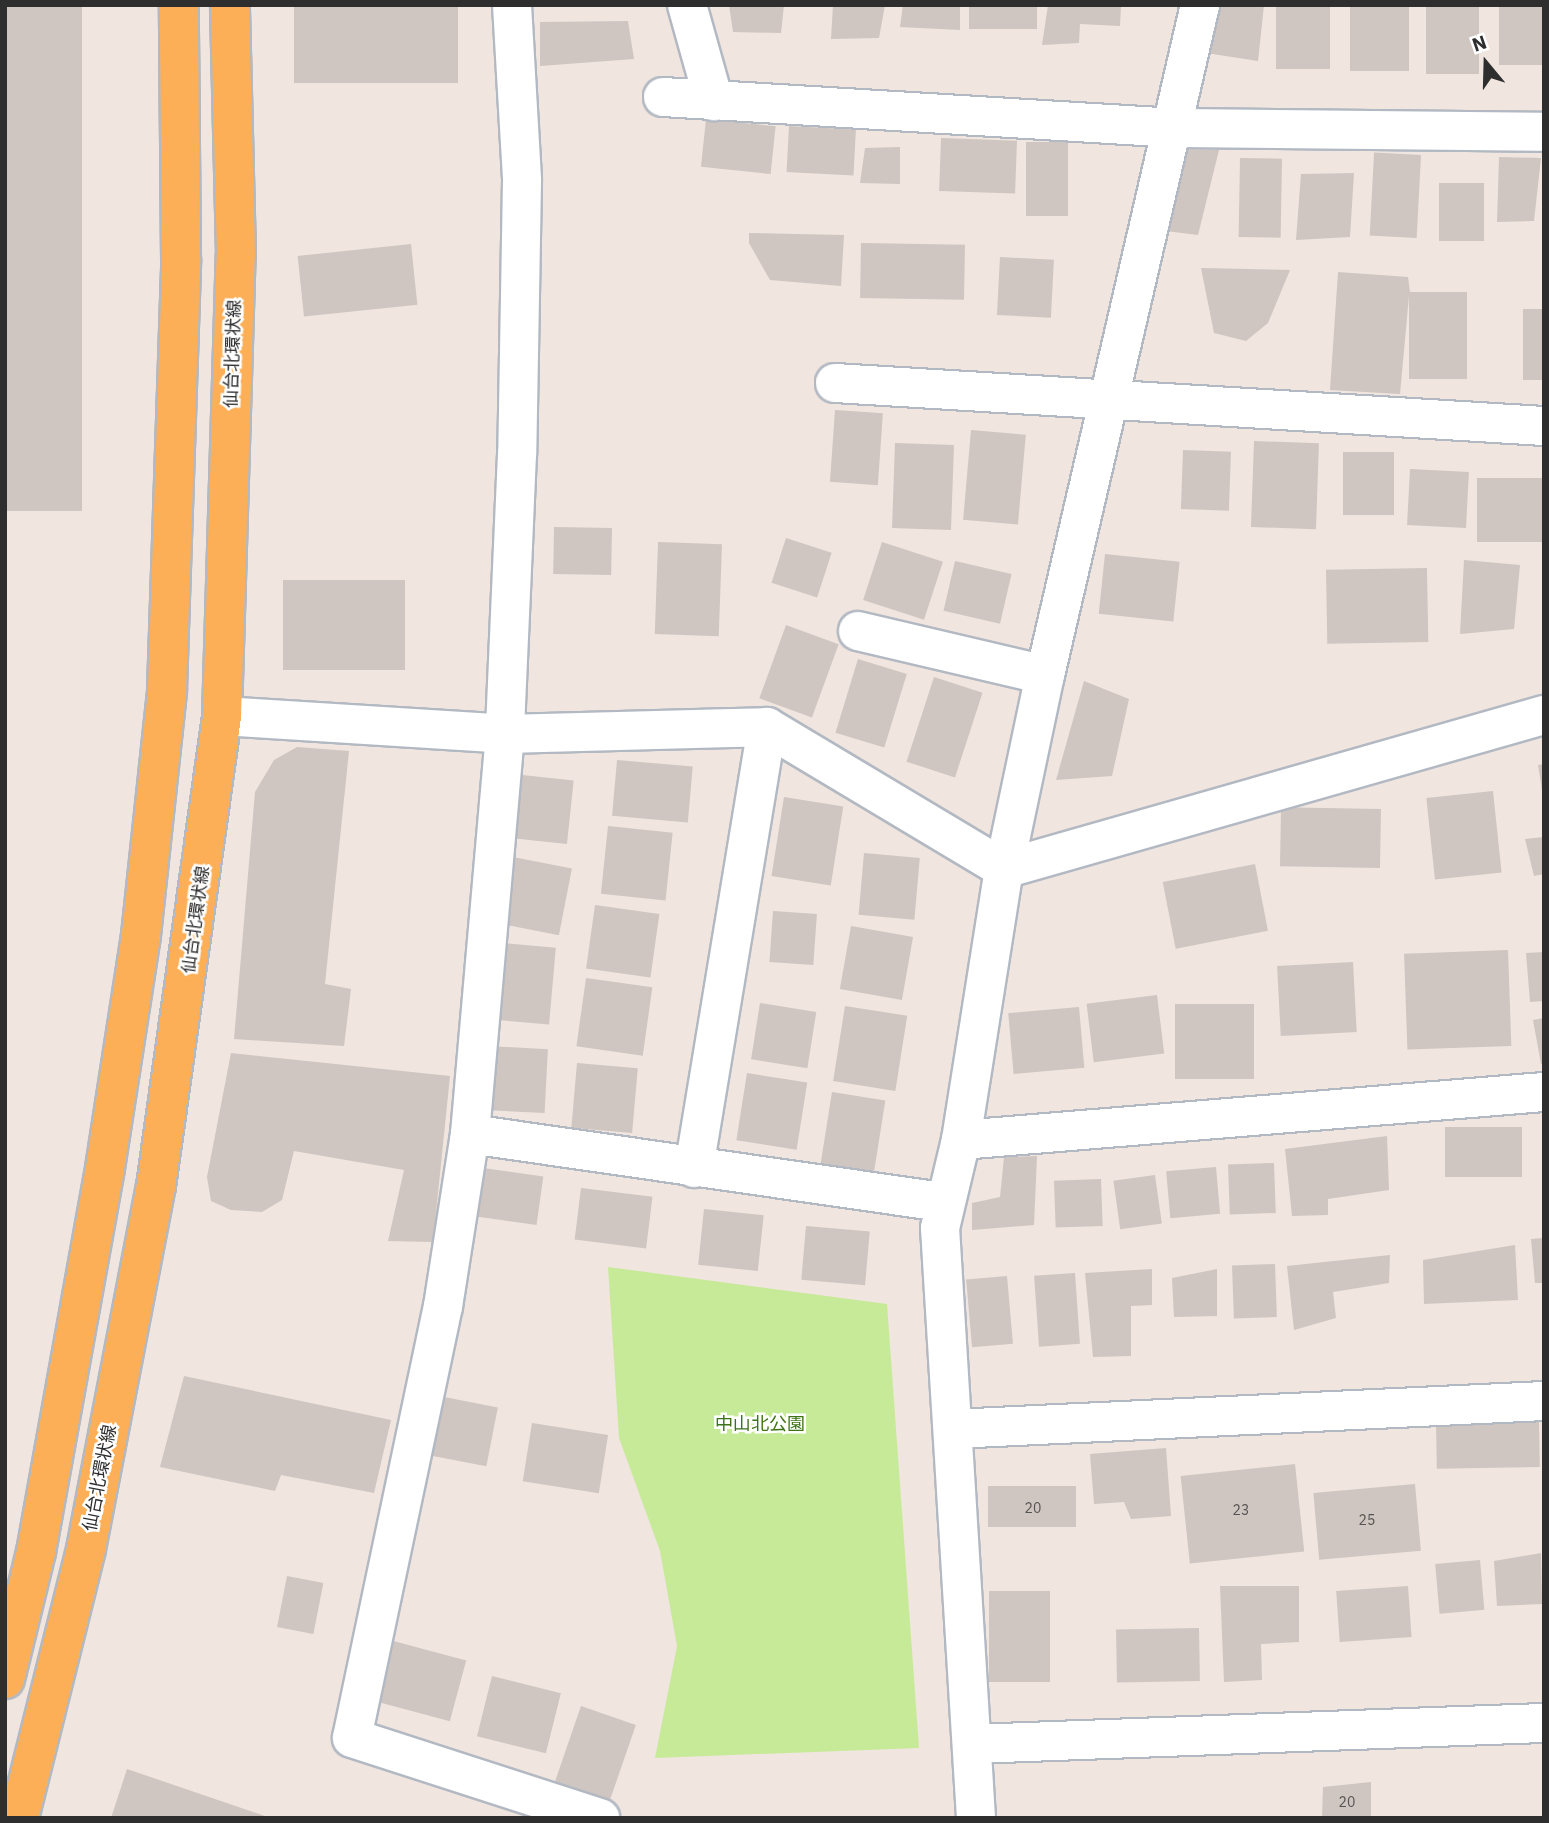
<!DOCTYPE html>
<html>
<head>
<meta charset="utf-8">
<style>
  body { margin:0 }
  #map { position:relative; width:1549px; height:1823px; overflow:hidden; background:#f0e5df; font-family:"IBM Plex Sans","Noto Sans JP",sans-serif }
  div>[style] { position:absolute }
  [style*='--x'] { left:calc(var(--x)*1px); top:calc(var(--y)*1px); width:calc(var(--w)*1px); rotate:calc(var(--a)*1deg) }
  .green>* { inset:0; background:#c7ea98 }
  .building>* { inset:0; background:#cfc6c1; transform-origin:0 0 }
  .roads { filter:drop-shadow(2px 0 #b3b9c2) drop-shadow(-2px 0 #b3b9c2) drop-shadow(0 2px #b3b9c2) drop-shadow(0 -2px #b3b9c2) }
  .minor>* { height:38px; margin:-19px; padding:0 19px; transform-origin:19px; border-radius:19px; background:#fff }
  .primary>* { height:38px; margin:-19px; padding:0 19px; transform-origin:19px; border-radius:19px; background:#fdaf57 }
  span { translate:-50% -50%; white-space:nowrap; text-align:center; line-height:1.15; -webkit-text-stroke:5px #fff; paint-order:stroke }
  .number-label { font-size:14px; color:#565453 }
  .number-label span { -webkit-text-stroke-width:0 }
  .street-label { font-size:18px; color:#2e2e2e }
  .park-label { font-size:18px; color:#3f7415 }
  .frame { position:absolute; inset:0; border:7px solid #2e2e2e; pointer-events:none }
  .north { position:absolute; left:1451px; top:28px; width:70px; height:70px; -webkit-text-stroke:5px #fff; paint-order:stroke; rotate:341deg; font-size:19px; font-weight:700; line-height:28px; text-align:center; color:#2e2e2e }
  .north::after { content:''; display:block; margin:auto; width:24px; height:32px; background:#2e2e2e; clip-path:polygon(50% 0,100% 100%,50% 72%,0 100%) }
</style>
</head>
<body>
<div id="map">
  <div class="green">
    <i style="clip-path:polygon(608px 1267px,887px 1304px,919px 1748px,655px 1758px,677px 1646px,660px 1551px,619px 1438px)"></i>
  </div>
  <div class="building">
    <i style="left:5px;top:5px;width:77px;height:506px"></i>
    <i style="left:294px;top:5px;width:164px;height:78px"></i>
    <i style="clip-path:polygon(729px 5px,784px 5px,781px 33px,733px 32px)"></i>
    <i style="clip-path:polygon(833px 5px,885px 5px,879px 38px,831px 39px)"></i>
    <i style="clip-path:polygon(903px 5px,960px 5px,960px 30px,900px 27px)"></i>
    <i style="left:969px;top:5px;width:68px;height:24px"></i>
    <i style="clip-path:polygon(1048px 5px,1121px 5px,1120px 26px,1080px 24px,1079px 43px,1042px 45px)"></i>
    <i style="clip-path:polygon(1213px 5px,1264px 5px,1258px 61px,1206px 53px)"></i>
    <i style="left:1276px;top:5px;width:54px;height:64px"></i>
    <i style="left:1350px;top:5px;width:59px;height:66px"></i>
    <i style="left:1426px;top:5px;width:53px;height:69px"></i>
    <i style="left:1544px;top:5px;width:60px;height:45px;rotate:90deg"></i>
    <i style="clip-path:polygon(628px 21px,634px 59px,540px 66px,540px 22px)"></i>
    <i style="left:706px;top:119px;width:70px;height:48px;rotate:6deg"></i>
    <i style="left:789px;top:126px;width:67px;height:46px;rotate:3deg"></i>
    <i style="left:941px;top:138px;width:76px;height:53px;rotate:2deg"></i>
    <i style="left:1068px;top:142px;width:74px;height:42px;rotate:90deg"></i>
    <i style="clip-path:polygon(900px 147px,900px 184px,860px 183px,865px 148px)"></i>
    <i style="clip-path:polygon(1182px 149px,1219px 150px,1198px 235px,1166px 231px)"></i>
    <i style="left:1421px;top:155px;width:83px;height:47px;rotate:93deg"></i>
    <i style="clip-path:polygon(1499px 157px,1541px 158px,1534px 221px,1497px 222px)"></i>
    <i style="left:1240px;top:158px;width:42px;height:79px;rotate:1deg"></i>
    <i style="clip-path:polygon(1354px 173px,1350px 237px,1296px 240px,1301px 174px)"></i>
    <i style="left:1439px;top:183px;width:45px;height:58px"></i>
    <i style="clip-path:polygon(749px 233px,844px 235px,841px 286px,770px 280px,749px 243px)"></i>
    <i style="left:861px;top:243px;width:104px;height:55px;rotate:1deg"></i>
    <i style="left:411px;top:244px;width:61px;height:114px;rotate:84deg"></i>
    <i style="left:1000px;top:257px;width:54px;height:58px;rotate:3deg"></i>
    <i style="clip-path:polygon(1201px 268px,1290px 270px,1268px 323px,1246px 341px,1214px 333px)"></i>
    <i style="clip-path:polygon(1338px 272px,1408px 277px,1410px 292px,1467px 292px,1467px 379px,1409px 379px,1409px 296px,1400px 394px,1330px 390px)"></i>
    <i style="left:1544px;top:309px;width:71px;height:21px;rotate:90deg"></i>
    <i style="left:835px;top:410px;width:48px;height:72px;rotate:4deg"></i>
    <i style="left:971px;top:430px;width:55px;height:90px;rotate:5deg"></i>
    <i style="left:1254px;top:441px;width:65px;height:86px;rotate:2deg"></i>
    <i style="left:895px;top:443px;width:59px;height:85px;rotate:2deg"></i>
    <i style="left:1183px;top:450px;width:48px;height:59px;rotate:2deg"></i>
    <i style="left:1343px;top:452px;width:51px;height:63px"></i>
    <i style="left:1410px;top:469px;width:59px;height:56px;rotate:3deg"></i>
    <i style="left:1544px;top:478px;width:64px;height:67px;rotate:90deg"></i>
    <i style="left:554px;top:527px;width:58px;height:47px;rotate:1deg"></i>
    <i style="left:786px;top:538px;width:48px;height:47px;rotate:18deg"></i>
    <i style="left:658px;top:542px;width:64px;height:92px;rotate:2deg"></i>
    <i style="left:882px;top:542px;width:64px;height:61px;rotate:18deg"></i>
    <i style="left:1105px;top:554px;width:75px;height:60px;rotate:6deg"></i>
    <i style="clip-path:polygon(1464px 560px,1520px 565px,1514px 629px,1460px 634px)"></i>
    <i style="left:955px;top:561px;width:58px;height:51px;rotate:13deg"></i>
    <i style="left:1427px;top:568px;width:74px;height:101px;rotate:89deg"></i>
    <i style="left:283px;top:580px;width:122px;height:90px"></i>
    <i style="left:786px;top:625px;width:56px;height:78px;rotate:20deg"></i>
    <i style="left:858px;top:659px;width:51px;height:77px;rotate:17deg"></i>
    <i style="left:934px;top:677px;width:51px;height:89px;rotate:18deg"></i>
    <i style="clip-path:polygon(1084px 681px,1129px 699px,1112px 776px,1056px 780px)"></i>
    <i style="clip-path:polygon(297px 747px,349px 751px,325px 984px,351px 989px,344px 1046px,234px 1039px,255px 792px,274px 760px)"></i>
    <i style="left:617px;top:760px;width:76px;height:56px;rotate:5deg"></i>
    <i style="clip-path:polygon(1544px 764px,1544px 790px,1542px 790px,1538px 765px)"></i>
    <i style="left:513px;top:774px;width:61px;height:64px;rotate:6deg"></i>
    <i style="left:1493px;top:791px;width:82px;height:67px;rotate:84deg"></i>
    <i style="left:784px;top:797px;width:60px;height:80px;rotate:9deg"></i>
    <i style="left:1381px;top:809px;width:59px;height:100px;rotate:91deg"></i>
    <i style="left:608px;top:826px;width:65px;height:68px;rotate:6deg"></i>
    <i style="clip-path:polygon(1544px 837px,1544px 874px,1534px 876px,1525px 839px)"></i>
    <i style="left:864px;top:853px;width:56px;height:62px;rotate:5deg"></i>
    <i style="left:513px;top:857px;width:60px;height:68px;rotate:11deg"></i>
    <i style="left:1255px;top:864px;width:68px;height:94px;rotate:79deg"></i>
    <i style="left:595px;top:905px;width:65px;height:64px;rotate:8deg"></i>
    <i style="left:773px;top:911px;width:44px;height:51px;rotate:4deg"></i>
    <i style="left:851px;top:926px;width:63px;height:64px;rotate:10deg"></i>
    <i style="left:501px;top:943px;width:55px;height:77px;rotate:5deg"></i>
    <i style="left:1508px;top:950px;width:96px;height:104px;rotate:88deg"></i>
    <i style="clip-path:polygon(1544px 952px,1544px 1001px,1530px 1002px,1526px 953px)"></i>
    <i style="left:1353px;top:962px;width:70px;height:76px;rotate:87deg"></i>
    <i style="left:586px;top:978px;width:67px;height:69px;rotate:8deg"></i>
    <i style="left:1157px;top:995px;width:59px;height:71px;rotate:83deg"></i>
    <i style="left:760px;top:1003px;width:57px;height:57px;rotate:9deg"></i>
    <i style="left:1254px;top:1004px;width:75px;height:79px;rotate:90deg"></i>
    <i style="left:845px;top:1006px;width:63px;height:76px;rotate:9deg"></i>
    <i style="left:1079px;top:1007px;width:61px;height:71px;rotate:85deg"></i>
    <i style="clip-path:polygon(1544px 1018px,1544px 1064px,1541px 1064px,1533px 1020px)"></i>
    <i style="left:488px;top:1046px;width:60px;height:64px;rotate:3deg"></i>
    <i style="clip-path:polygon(231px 1053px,450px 1076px,433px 1242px,388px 1241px,404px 1170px,294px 1151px,282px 1200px,262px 1212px,231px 1210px,211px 1201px,207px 1177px)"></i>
    <i style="left:577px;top:1063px;width:61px;height:65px;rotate:5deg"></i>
    <i style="left:747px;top:1073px;width:61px;height:68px;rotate:9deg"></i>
    <i style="left:832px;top:1092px;width:54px;height:74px;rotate:9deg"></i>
    <i style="left:1522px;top:1127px;width:50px;height:77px;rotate:90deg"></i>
    <i style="clip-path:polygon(1387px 1136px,1389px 1190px,1328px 1199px,1328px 1215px,1292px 1216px,1285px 1149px)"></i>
    <i style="clip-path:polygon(1037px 1156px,1034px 1225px,972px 1230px,972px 1203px,1000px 1197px,1004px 1157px)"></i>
    <i style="left:1274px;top:1163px;width:50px;height:46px;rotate:88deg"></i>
    <i style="left:476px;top:1167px;width:68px;height:49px;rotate:8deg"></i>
    <i style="left:1216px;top:1167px;width:47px;height:50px;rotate:85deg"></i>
    <i style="left:1155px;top:1175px;width:49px;height:42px;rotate:82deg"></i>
    <i style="left:1101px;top:1179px;width:47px;height:47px;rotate:88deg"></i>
    <i style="left:581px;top:1188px;width:72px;height:52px;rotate:7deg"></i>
    <i style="left:704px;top:1209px;width:60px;height:56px;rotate:6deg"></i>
    <i style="left:806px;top:1226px;width:64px;height:54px;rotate:5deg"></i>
    <i style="clip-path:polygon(1544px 1238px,1544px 1283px,1535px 1283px,1531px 1239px)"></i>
    <i style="clip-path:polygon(1515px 1245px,1518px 1300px,1424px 1304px,1423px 1260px)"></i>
    <i style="clip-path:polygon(1390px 1255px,1389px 1283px,1333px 1292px,1336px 1318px,1294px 1330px,1287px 1266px)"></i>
    <i style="left:1275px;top:1264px;width:53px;height:43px;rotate:88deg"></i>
    <i style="clip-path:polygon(1152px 1269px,1152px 1305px,1131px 1306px,1131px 1356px,1093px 1357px,1085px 1273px)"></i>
    <i style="clip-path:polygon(1217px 1269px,1217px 1316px,1174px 1317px,1172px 1278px)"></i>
    <i style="left:1075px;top:1273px;width:71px;height:41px;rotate:86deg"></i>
    <i style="left:1007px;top:1276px;width:68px;height:41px;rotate:85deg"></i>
    <i style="clip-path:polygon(184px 1376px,391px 1420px,374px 1493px,281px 1475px,275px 1491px,160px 1467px)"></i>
    <i style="left:434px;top:1395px;width:65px;height:60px;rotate:11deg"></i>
    <i style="left:1539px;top:1421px;width:46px;height:103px;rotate:89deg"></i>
    <i style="left:532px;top:1423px;width:77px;height:59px;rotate:9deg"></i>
    <i style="clip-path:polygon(1166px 1448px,1171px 1516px,1131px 1519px,1124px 1502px,1094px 1504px,1090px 1454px)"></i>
    <i style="left:1295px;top:1464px;width:88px;height:115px;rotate:84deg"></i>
    <i style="left:1415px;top:1484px;width:67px;height:102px;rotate:85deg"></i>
    <i style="left:1076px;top:1486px;width:41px;height:88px;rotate:90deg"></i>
    <i style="clip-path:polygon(1541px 1553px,1542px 1604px,1497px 1606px,1494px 1561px)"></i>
    <i style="left:1480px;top:1560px;width:50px;height:45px;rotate:85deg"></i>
    <i style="left:287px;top:1576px;width:37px;height:52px;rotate:11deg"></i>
    <i style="clip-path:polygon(1220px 1586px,1299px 1586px,1299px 1642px,1261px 1644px,1262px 1680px,1224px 1682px)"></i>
    <i style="left:1408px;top:1586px;width:51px;height:72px;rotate:86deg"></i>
    <i style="left:1050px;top:1591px;width:91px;height:61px;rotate:90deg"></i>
    <i style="left:1199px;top:1628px;width:53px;height:83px;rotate:89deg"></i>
    <i style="left:386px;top:1639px;width:83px;height:63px;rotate:15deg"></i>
    <i style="left:492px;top:1676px;width:71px;height:62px;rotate:14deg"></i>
    <i style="left:581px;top:1706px;width:58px;height:80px;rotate:19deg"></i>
    <i style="clip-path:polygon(127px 1769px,268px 1817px,268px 1818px,111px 1818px)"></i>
    <i style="clip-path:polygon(1371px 1782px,1371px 1818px,1322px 1818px,1323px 1787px)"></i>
  </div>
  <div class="roads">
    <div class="minor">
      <i style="--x:512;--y:5;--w:176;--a:86.7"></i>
      <i style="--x:522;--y:181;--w:273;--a:91"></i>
      <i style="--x:517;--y:454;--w:280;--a:92.5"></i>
      <i style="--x:505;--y:734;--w:402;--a:95"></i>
      <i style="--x:470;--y:1134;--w:174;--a:98.9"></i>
      <i style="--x:443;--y:1306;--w:441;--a:101.9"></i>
      <i style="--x:352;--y:1738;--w:261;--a:17.9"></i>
      <i style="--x:687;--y:5;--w:100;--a:74.3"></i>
      <i style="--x:663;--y:97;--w:513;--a:3.46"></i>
      <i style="--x:1175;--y:128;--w:369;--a:0.6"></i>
      <i style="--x:835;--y:383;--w:710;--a:3.47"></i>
      <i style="--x:858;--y:631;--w:192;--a:13.2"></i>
      <i style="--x:222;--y:716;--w:284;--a:3.6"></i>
      <i style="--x:505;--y:734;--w:262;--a:-1.5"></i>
      <i style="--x:767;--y:727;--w:276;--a:30.9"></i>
      <i style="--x:1004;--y:869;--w:562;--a:-15.92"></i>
      <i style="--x:470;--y:1134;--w:479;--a:8.2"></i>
      <i style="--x:961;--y:1140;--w:585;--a:-4.71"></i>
      <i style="--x:694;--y:1168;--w:447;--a:-80.6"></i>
      <i style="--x:953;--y:1429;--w:592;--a:-2.71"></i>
      <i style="--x:973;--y:1744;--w:571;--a:-2.11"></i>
      <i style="--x:976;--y:1818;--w:591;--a:-93.49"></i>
      <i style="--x:940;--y:1228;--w:90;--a:-76.6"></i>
      <i style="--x:961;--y:1140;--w:274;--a:-81"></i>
      <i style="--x:1004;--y:869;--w:198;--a:-78.1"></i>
      <i style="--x:1045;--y:675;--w:688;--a:-76.97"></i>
    </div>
    <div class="primary">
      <i style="--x:5;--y:1679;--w:131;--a:-76.3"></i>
      <i style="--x:36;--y:1552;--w:390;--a:-79.8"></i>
      <i style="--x:105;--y:1168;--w:236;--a:-81.2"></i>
      <i style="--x:141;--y:935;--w:246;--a:-83.9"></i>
      <i style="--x:167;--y:690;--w:431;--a:-88.1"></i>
      <i style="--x:181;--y:259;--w:254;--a:-90.5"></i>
      <i style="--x:19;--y:1818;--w:277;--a:-76"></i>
      <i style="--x:86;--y:1549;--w:370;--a:-79.1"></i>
      <i style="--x:156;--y:1186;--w:475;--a:-82"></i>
      <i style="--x:222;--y:716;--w:461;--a:-88.3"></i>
      <i style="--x:236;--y:255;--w:250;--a:-91.4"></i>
    </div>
  </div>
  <div class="number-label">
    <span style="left:1033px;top:1508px">20</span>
    <span style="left:1241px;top:1510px">23</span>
    <span style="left:1367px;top:1520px">25</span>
    <span style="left:1347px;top:1802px">20</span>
  </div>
  <div class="street-label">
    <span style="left:233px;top:354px;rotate:-88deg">仙台北環状線</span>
    <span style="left:196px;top:920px;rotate:-82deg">仙台北環状線</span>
    <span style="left:100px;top:1478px;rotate:-79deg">仙台北環状線</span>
  </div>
  <div class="park-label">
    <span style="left:760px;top:1424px">中山北公園</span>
  </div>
  <div class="frame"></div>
  <div class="north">N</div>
</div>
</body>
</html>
